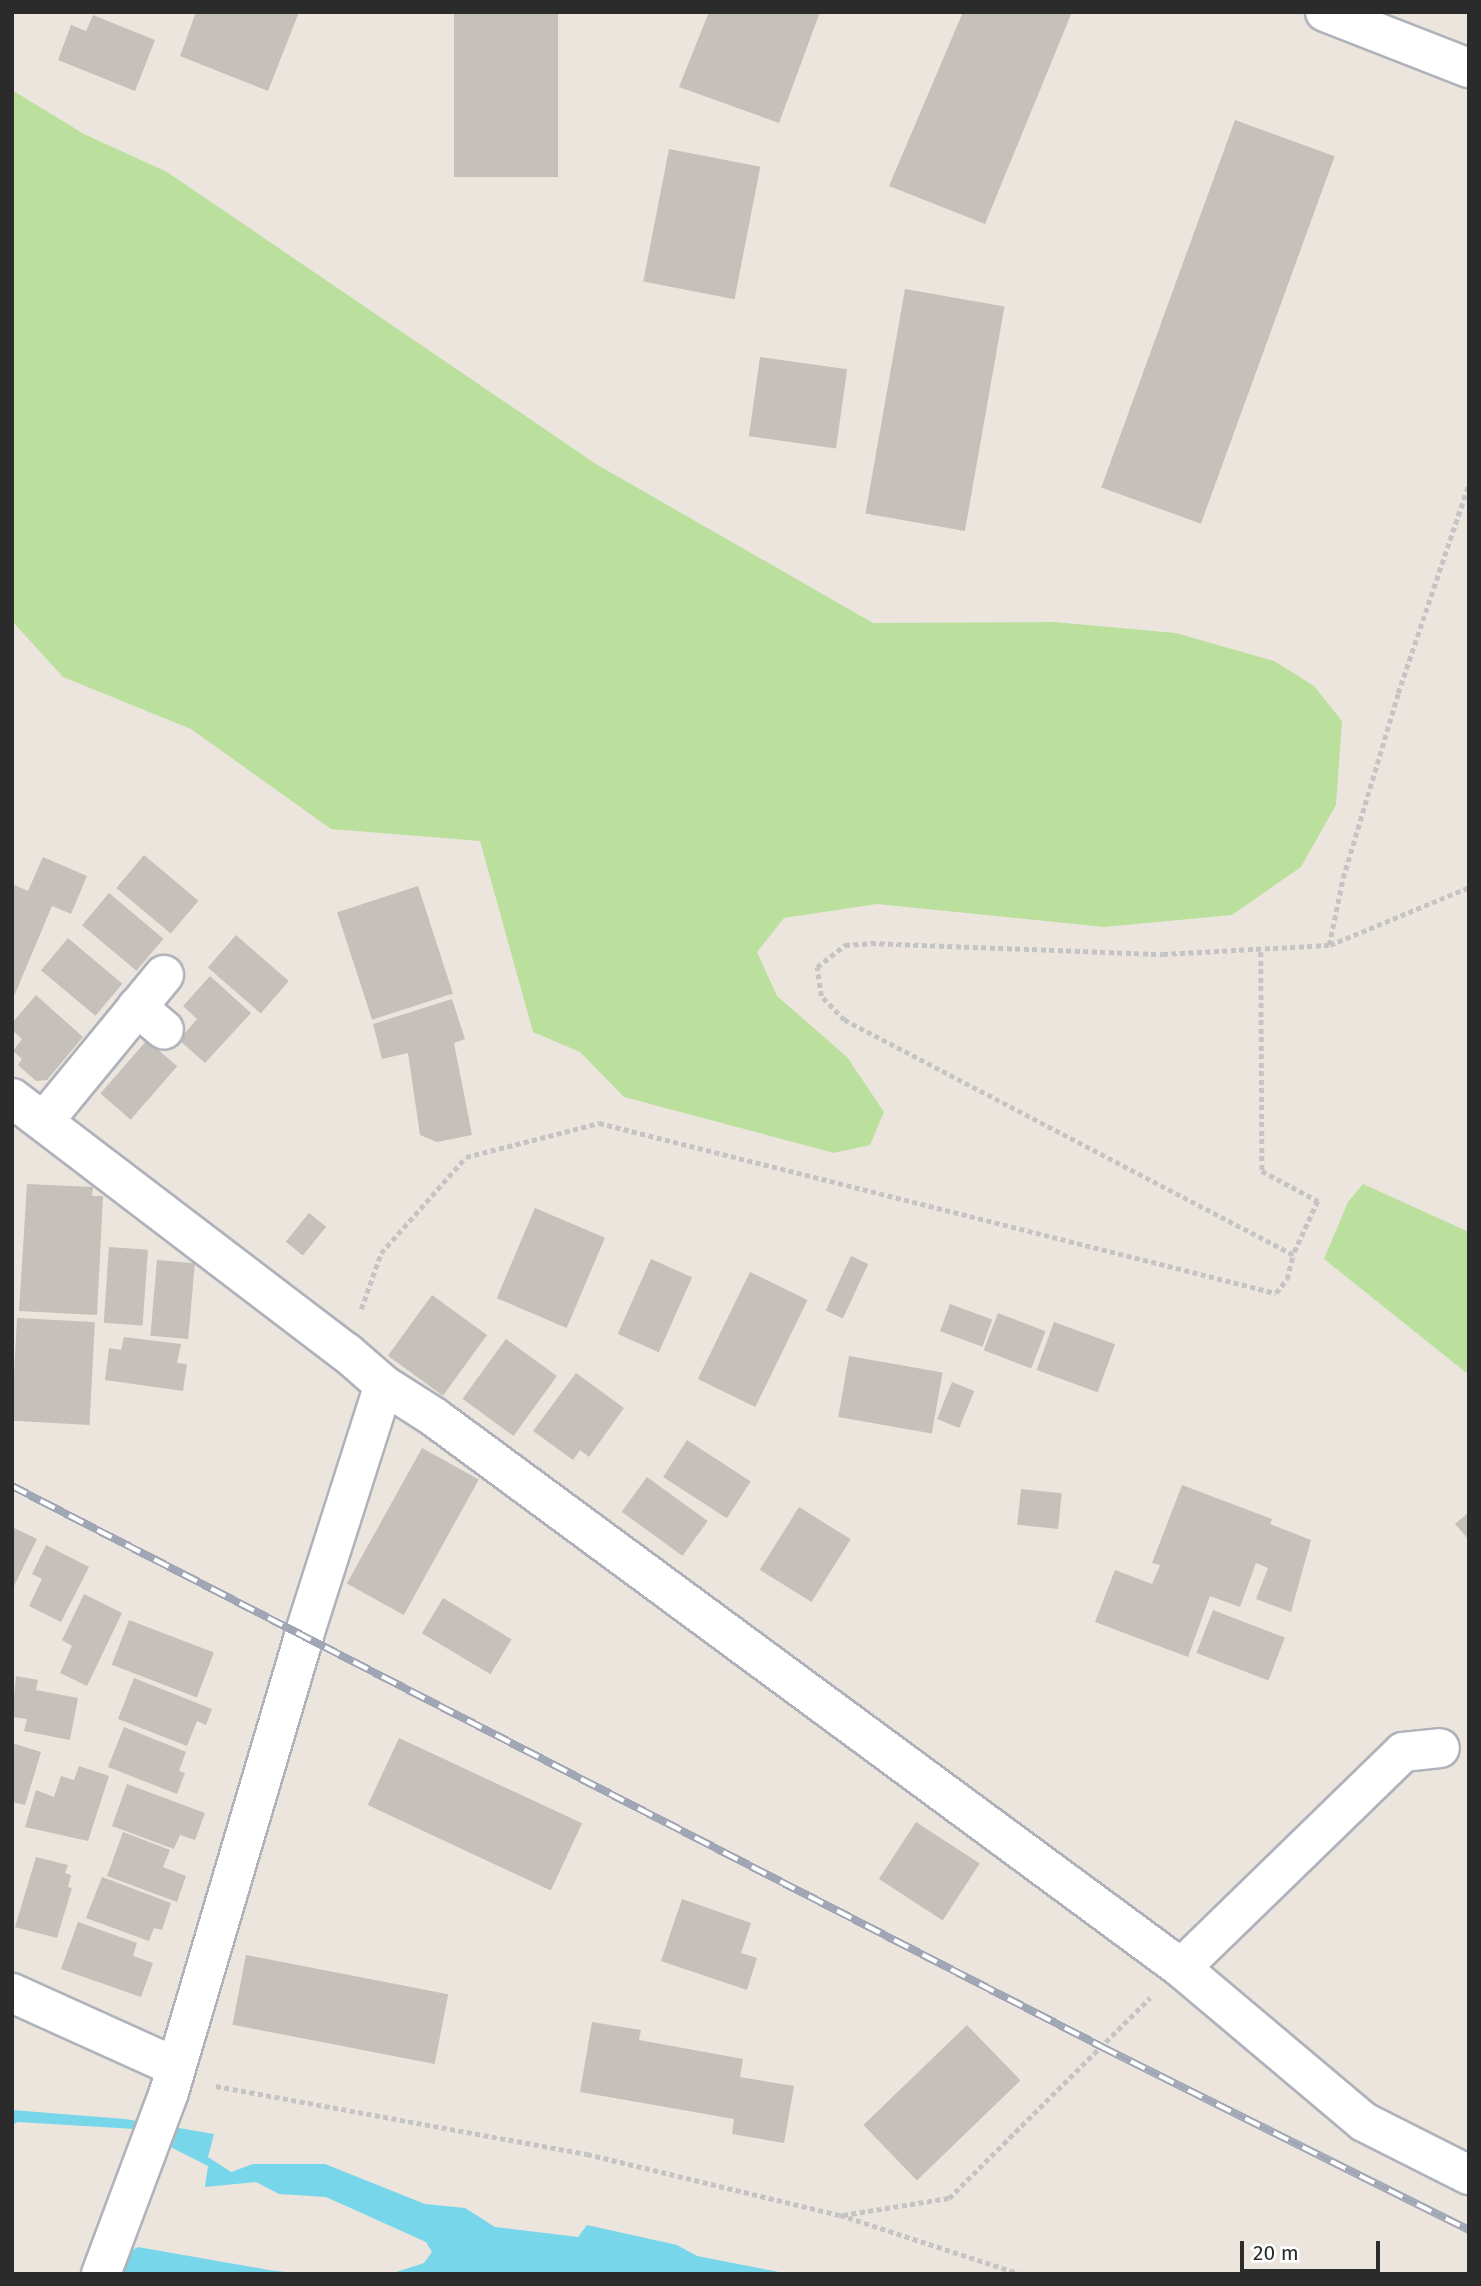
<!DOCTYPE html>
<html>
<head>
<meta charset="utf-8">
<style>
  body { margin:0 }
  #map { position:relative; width:1481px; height:2286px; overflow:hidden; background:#ece5de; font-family:"Fira Sans",sans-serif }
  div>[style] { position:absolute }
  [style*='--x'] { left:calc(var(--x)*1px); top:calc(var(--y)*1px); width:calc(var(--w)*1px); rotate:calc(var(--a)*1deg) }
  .green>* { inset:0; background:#bbe09e }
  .water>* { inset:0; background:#77d6e9 }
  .building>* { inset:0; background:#c5c0ba; transform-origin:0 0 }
  .path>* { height:4.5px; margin-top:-2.25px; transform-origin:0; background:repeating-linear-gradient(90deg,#c4c4c4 0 5px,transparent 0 8.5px) }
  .roads { filter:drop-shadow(2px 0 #afb2bb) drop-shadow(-2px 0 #afb2bb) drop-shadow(0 2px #afb2bb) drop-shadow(0 -2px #afb2bb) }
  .minor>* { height:38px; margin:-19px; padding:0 19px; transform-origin:19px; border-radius:19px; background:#fff }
  .tertiary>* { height:38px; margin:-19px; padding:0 19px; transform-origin:19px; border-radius:19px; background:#fff }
  .rail>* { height:8px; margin-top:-4px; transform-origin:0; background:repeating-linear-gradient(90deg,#fff 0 16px,#a1a6b5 0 32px); box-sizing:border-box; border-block:2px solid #a1a6b5 }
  span { translate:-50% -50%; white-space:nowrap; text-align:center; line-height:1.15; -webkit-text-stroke:5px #fff; paint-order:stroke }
  .frame { position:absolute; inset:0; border:14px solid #2b2b2b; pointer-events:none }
  .scale { position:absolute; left:1240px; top:2241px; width:140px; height:32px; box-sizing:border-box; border:4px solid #2b2b2b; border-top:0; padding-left:9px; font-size:21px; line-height:24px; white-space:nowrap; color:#2b2b2b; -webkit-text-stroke:5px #fff; paint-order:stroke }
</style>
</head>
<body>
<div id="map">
  <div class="green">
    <i style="clip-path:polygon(12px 90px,84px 134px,167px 172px,596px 464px,873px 623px,1054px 622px,1176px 633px,1274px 661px,1314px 686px,1342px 721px,1336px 805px,1301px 867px,1232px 915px,1104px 927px,877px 904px,784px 918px,757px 952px,777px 996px,847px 1057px,884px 1112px,870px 1145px,834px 1153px,624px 1097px,580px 1052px,533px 1032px,480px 841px,331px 829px,191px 729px,63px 677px,12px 621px)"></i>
    <i style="clip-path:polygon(1363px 1184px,1469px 1232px,1469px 1375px,1324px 1259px,1348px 1202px)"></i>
  </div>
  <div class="water">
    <i style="clip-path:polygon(12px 2110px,125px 2119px,214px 2134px,208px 2157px,231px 2172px,253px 2164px,325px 2164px,425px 2204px,465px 2208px,495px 2227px,578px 2237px,587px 2225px,677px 2245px,697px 2256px,789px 2274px,390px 2274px,424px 2263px,432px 2252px,426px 2242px,326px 2197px,279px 2194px,256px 2182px,205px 2187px,208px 2166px,135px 2129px,18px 2122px,12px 2125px)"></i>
    <i style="clip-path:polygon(138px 2247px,269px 2270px,301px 2274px,88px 2274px)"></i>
  </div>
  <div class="building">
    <i style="clip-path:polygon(196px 12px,299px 12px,268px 91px,180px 56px)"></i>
    <i style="left:454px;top:12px;width:104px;height:165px"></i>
    <i style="clip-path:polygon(709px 12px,820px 12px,779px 123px,679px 87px)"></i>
    <i style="clip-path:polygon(963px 12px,1072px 12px,985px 224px,889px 186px)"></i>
    <i style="clip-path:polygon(93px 15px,155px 40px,135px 91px,58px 60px,71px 25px,86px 31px)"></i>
    <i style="left:1235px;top:120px;width:106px;height:391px;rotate:20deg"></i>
    <i style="left:669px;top:149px;width:93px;height:135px;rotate:11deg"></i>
    <i style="left:905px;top:289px;width:101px;height:228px;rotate:10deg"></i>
    <i style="left:760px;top:357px;width:88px;height:80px;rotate:8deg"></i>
    <i style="left:144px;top:855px;width:71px;height:43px;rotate:40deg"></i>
    <i style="clip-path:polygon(43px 857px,87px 876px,71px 914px,52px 906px,12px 1001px,12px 884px,28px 891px)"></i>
    <i style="left:418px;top:886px;width:113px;height:85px;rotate:72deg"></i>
    <i style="left:109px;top:893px;width:71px;height:42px;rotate:40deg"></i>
    <i style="left:236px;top:935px;width:70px;height:43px;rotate:41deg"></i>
    <i style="left:68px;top:938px;width:71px;height:42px;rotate:40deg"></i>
    <i style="clip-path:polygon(210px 976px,251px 1013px,205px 1063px,179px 1040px,197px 1019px,183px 1006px)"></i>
    <i style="clip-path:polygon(36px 995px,83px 1037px,47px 1080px,36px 1081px,18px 1065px,22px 1059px,13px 1051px,22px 1039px,12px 1030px,12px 1023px)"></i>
    <i style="clip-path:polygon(452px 999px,465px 1039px,454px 1043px,472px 1135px,437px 1142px,420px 1135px,408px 1053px,382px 1059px,373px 1024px)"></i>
    <i style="left:147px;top:1040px;width:40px;height:71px;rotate:41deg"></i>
    <i style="clip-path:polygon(27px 1184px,93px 1187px,92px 1196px,103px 1196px,97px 1315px,19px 1311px)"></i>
    <i style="left:535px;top:1208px;width:76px;height:98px;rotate:23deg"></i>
    <i style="left:309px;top:1213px;width:22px;height:37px;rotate:39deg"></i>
    <i style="left:109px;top:1247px;width:39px;height:76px;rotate:4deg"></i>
    <i style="left:851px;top:1256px;width:19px;height:60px;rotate:25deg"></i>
    <i style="left:651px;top:1259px;width:45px;height:82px;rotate:24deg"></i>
    <i style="left:157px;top:1260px;width:38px;height:76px;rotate:5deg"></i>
    <i style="left:750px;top:1272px;width:64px;height:119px;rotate:26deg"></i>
    <i style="left:432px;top:1295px;width:68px;height:75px;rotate:36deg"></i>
    <i style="left:950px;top:1304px;width:45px;height:29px;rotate:20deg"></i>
    <i style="left:998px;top:1313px;width:51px;height:40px;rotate:21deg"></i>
    <i style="left:17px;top:1318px;width:78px;height:103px;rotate:3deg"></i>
    <i style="left:1054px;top:1322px;width:65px;height:51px;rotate:20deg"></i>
    <i style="clip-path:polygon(124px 1337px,181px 1344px,177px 1363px,187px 1364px,183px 1391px,105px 1380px,109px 1348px,121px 1350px)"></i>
    <i style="left:506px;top:1339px;width:63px;height:74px;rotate:36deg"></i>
    <i style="left:849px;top:1356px;width:95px;height:62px;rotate:10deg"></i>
    <i style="clip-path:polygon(576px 1373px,624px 1408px,589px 1457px,580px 1450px,573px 1460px,533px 1431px)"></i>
    <i style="left:952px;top:1382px;width:24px;height:40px;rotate:22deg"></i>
    <i style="left:687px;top:1440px;width:76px;height:44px;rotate:33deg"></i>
    <i style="left:422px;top:1448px;width:65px;height:155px;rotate:29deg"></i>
    <i style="left:647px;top:1477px;width:75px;height:43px;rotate:36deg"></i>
    <i style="clip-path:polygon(1182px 1485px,1272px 1519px,1270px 1524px,1311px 1540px,1291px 1612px,1256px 1599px,1268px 1568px,1256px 1563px,1240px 1607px,1210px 1596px,1188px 1657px,1095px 1622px,1115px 1570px,1152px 1584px,1160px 1565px,1152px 1563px)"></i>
    <i style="left:1021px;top:1489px;width:41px;height:36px;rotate:6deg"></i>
    <i style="left:799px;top:1507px;width:61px;height:74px;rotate:32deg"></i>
    <i style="clip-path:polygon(1469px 1512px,1469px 1540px,1455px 1524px)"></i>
    <i style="clip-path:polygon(12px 1527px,37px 1539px,12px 1590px)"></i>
    <i style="clip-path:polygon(46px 1545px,89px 1567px,61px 1622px,29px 1606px,42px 1579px,32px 1574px)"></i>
    <i style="clip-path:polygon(84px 1594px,122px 1613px,87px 1686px,60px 1673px,72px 1646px,62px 1640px)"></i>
    <i style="left:443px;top:1598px;width:80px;height:41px;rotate:31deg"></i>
    <i style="left:1213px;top:1610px;width:77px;height:46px;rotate:21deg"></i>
    <i style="left:129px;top:1620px;width:91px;height:48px;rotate:21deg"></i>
    <i style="clip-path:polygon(16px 1676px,38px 1680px,36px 1690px,78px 1698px,70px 1740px,24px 1731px,27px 1719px,12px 1717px)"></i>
    <i style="clip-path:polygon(134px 1678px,212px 1709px,206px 1725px,197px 1721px,187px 1746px,118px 1719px)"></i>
    <i style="clip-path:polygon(124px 1727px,186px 1752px,179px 1771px,185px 1773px,177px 1794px,108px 1767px)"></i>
    <i style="left:399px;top:1738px;width:202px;height:74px;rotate:25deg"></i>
    <i style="clip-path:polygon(12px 1743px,41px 1752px,25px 1805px,12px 1802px)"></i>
    <i style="clip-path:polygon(79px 1766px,109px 1776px,88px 1841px,25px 1827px,36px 1790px,54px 1797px,61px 1776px,74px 1780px)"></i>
    <i style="clip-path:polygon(127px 1784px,205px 1813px,195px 1840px,180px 1835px,174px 1849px,112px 1826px)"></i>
    <i style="left:916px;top:1822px;width:76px;height:68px;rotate:33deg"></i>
    <i style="clip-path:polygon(123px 1832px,170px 1850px,163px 1867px,186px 1876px,177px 1902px,107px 1876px)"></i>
    <i style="clip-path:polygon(36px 1857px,68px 1865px,65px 1873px,71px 1875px,68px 1887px,72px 1888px,57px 1938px,15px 1927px)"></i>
    <i style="clip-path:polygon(102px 1877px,171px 1903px,162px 1930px,154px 1928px,149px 1941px,86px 1918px)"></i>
    <i style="clip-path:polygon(682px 1899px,751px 1923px,741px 1953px,757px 1958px,747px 1990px,661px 1961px)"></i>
    <i style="clip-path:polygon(78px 1922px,137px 1943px,133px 1956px,153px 1963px,141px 1997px,61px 1969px)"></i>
    <i style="left:246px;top:1955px;width:206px;height:71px;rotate:11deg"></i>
    <i style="clip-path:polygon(592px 2022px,641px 2030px,639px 2040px,743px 2059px,740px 2077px,794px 2086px,784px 2143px,732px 2134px,734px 2119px,580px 2092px)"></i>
    <i style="left:967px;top:2025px;width:77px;height:144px;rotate:46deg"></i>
  </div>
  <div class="path">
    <i style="--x:1330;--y:945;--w:151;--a:-22.6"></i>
    <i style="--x:1261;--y:952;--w:219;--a:89.7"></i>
    <i style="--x:1262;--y:1171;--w:64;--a:28.2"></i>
    <i style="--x:1318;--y:1201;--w:60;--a:114.8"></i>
    <i style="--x:361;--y:1309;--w:59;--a:-70.3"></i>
    <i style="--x:381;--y:1253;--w:128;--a:-48.5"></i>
    <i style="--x:466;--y:1157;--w:137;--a:-14.3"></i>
    <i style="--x:599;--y:1123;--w:698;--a:14.1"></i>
    <i style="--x:1276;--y:1293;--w:18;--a:-52"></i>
    <i style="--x:1287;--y:1279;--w:25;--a:-76"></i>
    <i style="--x:1293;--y:1255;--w:507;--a:-152.37"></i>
    <i style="--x:844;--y:1020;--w:33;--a:-134"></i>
    <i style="--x:821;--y:996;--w:29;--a:-98"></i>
    <i style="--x:817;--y:967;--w:36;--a:-38"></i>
    <i style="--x:845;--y:945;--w:26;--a:-4"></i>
    <i style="--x:871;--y:943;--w:292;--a:2.2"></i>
    <i style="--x:1163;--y:954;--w:166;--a:-3.1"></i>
    <i style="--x:1329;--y:945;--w:68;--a:-78.2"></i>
    <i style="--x:1343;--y:878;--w:193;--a:-73.4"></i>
    <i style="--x:1398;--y:693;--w:222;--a:-71.3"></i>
    <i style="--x:216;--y:2086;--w:377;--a:10.4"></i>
    <i style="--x:587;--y:2154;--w:260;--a:13.6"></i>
    <i style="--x:840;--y:2215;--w:190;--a:18.1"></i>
    <i style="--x:843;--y:2215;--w:107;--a:-9.1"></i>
    <i style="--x:949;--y:2198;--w:284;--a:-44.9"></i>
  </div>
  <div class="roads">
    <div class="minor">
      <i style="--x:137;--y:1007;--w:35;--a:40"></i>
      <i style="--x:12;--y:1098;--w:420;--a:37.3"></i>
      <i style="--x:346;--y:1352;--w:50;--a:41"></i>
      <i style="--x:384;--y:1385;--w:59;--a:32.6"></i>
      <i style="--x:434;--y:1417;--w:928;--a:36.41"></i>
      <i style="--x:1181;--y:1968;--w:310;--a:-44.2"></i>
      <i style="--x:1403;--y:1752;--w:37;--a:-6"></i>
      <i style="--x:44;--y:1121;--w:189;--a:-50.6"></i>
      <i style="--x:1181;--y:1968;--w:239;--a:40.1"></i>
      <i style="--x:1364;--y:2122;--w:118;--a:26.8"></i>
      <i style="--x:12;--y:1993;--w:178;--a:24.3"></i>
      <i style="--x:101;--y:2274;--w:194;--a:-69.5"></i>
      <i style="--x:169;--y:2092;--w:477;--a:-73.5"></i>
      <i style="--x:304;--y:1635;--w:262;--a:-72.3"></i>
    </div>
    <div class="tertiary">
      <i style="--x:1325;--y:12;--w:155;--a:21.3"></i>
    </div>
  </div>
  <div class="rail">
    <i style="--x:12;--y:1486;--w:1226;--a:27.23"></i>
    <i style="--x:1102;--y:2047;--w:410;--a:26.5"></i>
  </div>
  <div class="frame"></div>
  <div class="scale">20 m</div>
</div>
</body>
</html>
